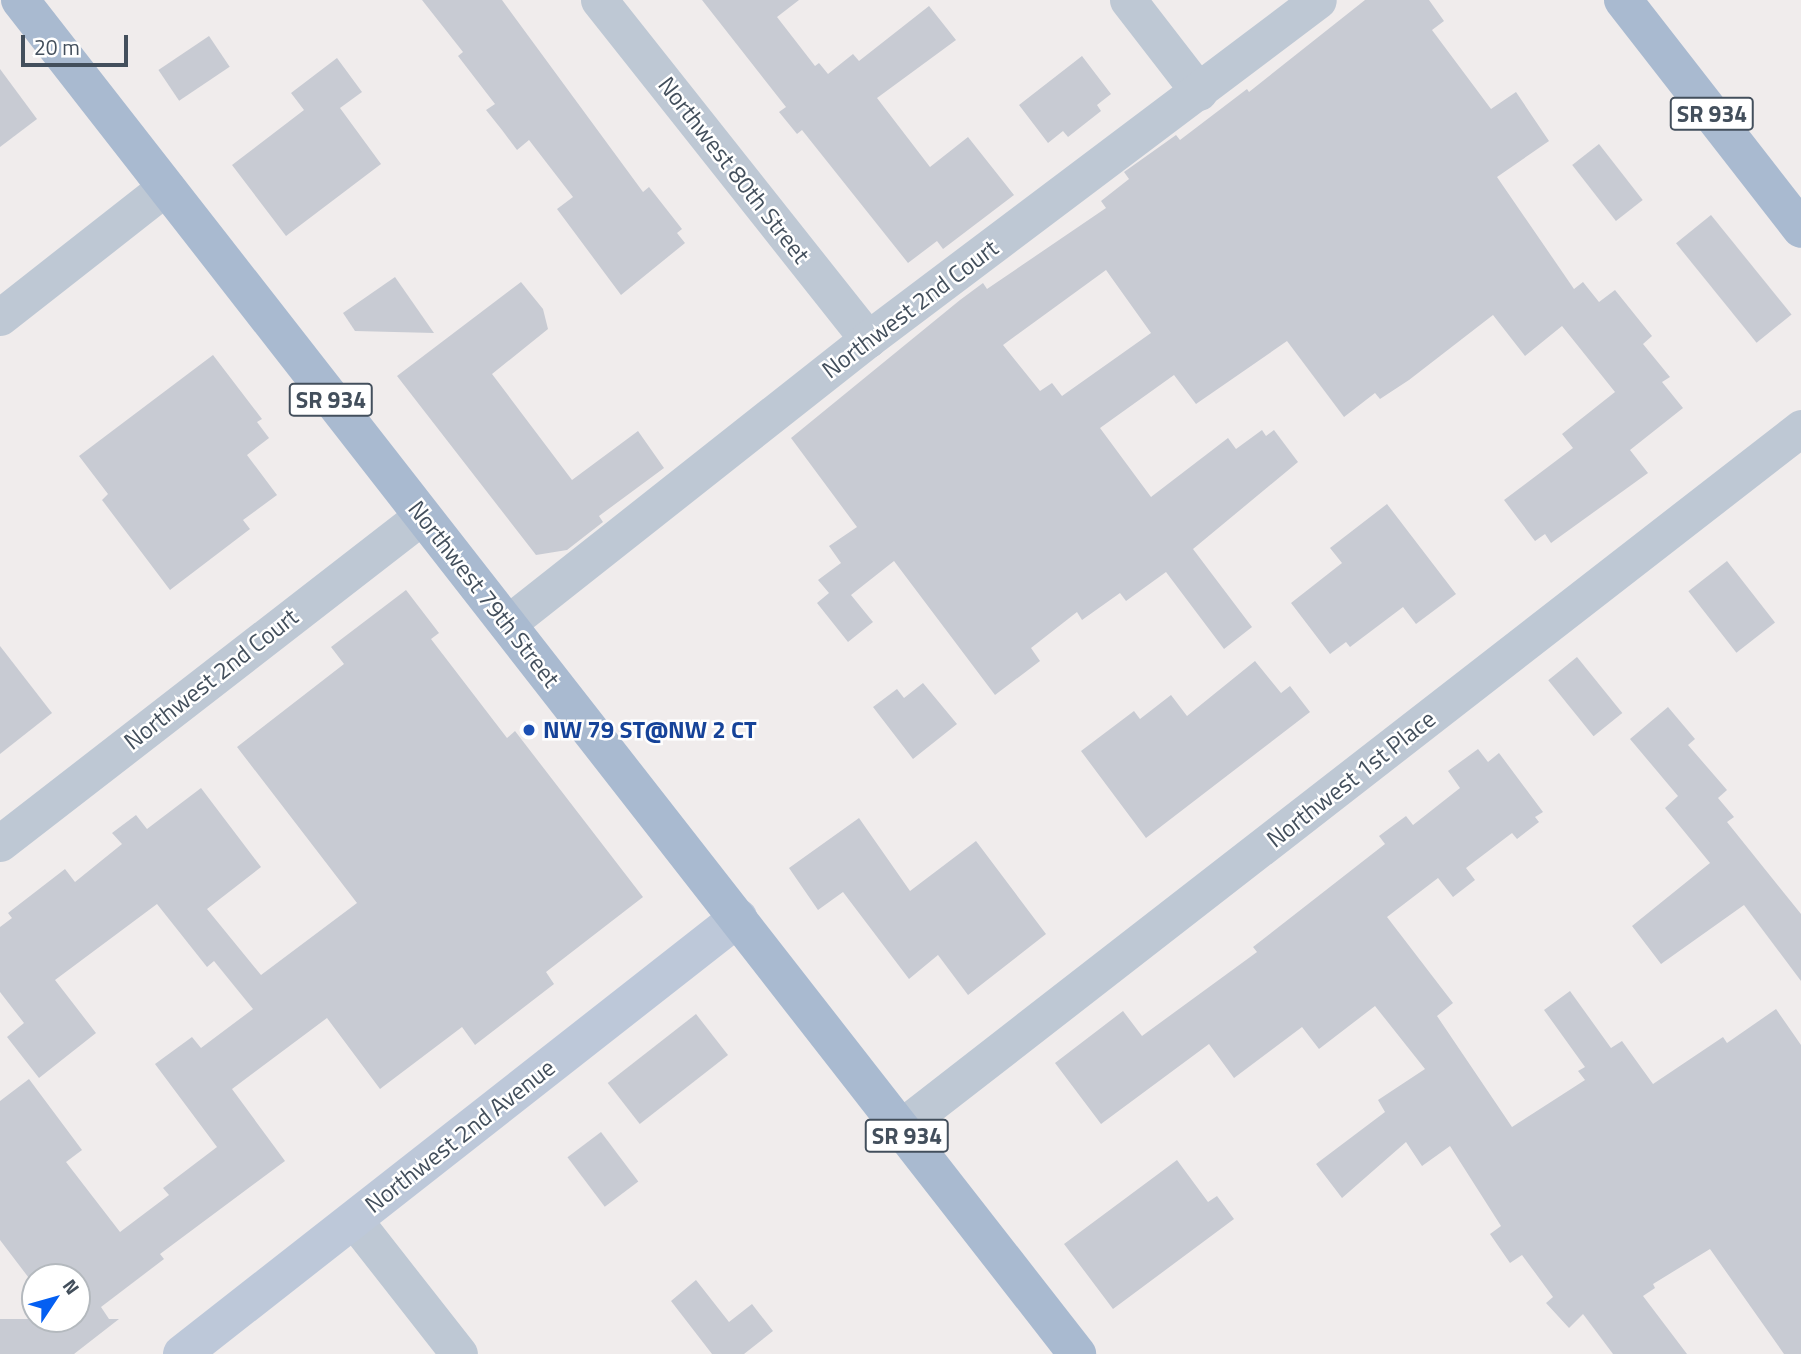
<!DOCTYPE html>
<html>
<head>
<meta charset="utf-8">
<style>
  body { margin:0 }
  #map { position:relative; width:1801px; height:1354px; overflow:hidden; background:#f0ecec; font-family:"Titillium Web",sans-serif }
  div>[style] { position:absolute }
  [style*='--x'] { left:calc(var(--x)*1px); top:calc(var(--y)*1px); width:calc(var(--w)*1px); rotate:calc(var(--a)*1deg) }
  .building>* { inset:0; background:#c8cbd3; transform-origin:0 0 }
  .street>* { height:37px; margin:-18.5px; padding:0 18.5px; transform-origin:18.5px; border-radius:18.5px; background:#bec8d4 }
  .secondary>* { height:38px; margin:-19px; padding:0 19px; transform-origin:19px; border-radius:19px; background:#bdc8d9 }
  .primary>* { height:38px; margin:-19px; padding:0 19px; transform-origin:19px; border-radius:19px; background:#a9bad0 }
  .dots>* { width:19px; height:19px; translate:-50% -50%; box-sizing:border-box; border:4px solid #fff; border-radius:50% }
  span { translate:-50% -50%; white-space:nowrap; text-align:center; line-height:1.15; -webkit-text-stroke:5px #fff; paint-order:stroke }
  .shield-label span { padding:2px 5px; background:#fff; border:2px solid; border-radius:5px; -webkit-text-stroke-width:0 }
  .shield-label { font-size:23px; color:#434f5c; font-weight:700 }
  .street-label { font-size:24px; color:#434f5c }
  .transit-label { font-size:24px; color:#164399; font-weight:700 }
  .left { translate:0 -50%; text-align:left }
  .north { position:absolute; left:21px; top:1263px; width:70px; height:70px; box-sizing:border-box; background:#fff; border:2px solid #b4b9be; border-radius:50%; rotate:54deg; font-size:19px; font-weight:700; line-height:28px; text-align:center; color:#434f5c }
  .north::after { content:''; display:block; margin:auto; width:24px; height:32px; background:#045ff2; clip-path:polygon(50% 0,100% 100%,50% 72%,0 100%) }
  .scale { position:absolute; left:21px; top:35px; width:107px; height:32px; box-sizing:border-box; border:4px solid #434f5c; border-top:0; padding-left:9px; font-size:21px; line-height:24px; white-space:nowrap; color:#434f5c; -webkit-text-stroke:5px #fff; paint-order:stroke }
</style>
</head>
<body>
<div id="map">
  <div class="building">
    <i style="clip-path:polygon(422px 0,502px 0,643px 192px,649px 187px,682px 229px,677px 233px,685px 243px,621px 295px,557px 209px,573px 197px,529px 140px,517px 150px,502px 130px,486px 110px,495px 104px,458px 56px,463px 52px)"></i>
    <i style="clip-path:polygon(702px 0,799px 0,777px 17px,815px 66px,819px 63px,828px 74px,853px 54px,859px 61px,929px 6px,956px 40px,877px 98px,930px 167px,968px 137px,1014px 195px,943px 249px,937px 241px,908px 263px,802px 130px,797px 134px,779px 112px,786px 107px)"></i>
    <i style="clip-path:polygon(evenodd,1365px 0,1429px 0,1444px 21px,1432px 30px,1491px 109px,1516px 92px,1549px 141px,1497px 177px,1574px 289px,1583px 282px,1599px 302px,1615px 290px,1652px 336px,1643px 344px,1670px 377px,1662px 382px,1683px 408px,1630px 450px,1648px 473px,1551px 543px,1545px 534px,1535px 541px,1504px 500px,1573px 448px,1562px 434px,1615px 392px,1562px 326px,1525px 356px,1493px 315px,1409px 380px,1380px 399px,1375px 393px,1344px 417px,1287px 341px,1196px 404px,1174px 375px,1100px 428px,1151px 497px,1228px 438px,1236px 449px,1262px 430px,1266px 436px,1274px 430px,1298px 462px,1193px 549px,1252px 627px,1224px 649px,1166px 572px,1126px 601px,1120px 593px,1082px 620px,1077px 612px,1031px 648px,1040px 661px,995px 695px,894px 561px,851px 595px,873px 622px,848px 642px,817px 603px,829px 593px,818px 580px,841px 563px,829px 546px,857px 527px,791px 438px,960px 300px,983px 283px,987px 289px,1106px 208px,1101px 201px,1129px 179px,1124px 172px,1176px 135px,1180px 140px,1247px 89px,1249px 92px,1365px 0,1106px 270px,1151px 333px,1062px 396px,1052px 383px,1040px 391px,1003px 345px,1106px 270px)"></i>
    <i style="left:209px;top:36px;width:37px;height:61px;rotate:56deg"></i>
    <i style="clip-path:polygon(1082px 56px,1111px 94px,1097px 105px,1101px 111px,1068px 137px,1063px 131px,1048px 143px,1019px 105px)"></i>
    <i style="clip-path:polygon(337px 58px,362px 92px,340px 108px,381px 164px,286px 236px,232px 165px,304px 110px,291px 93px)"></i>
    <i style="clip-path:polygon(0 69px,37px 119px,0 147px)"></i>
    <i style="left:1599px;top:144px;width:71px;height:34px;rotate:52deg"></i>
    <i style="left:1711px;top:215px;width:128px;height:45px;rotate:51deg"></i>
    <i style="clip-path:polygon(395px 277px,434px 333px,355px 331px,343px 313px)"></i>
    <i style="clip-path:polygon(521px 282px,543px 309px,548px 329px,492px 374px,572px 480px,638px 431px,664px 468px,599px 516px,603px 522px,567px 550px,536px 555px,397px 376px)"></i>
    <i style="clip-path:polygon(213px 355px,262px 419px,257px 422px,269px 438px,247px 455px,277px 495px,243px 520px,250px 529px,170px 590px,102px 500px,108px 494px,79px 456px)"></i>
    <i style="clip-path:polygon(1387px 504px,1456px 594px,1416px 624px,1403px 607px,1350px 647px,1346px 642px,1330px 654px,1291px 603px,1342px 563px,1330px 548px)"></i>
    <i style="left:1727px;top:561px;width:78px;height:49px;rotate:52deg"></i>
    <i style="clip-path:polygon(406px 590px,439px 633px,431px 639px,507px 738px,515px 731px,643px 897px,546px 972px,554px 984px,475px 1045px,462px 1027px,380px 1089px,327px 1018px,232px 1089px,285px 1161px,160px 1254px,164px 1259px,101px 1307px,109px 1319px,119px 1319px,74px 1354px,0 1354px,0 1319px,77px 1319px,77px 1277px,35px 1277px,35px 1286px,0 1240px,0 1101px,29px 1079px,82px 1150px,66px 1162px,120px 1232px,169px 1195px,163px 1188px,217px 1147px,155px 1064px,192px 1037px,201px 1048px,253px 1009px,214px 961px,207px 967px,157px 904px,55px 980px,96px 1033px,39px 1078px,7px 1037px,24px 1023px,0 992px,0 927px,12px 918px,8px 913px,65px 869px,75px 882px,122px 844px,112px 833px,136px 815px,147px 829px,201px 788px,261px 867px,207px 909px,261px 975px,357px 903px,237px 747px,344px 664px,331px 647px)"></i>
    <i style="clip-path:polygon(0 646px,52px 713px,0 754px)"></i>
    <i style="left:1577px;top:657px;width:72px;height:37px;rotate:51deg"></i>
    <i style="clip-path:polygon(1255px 661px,1281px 693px,1290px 686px,1310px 712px,1146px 838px,1081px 751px,1134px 711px,1140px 719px,1171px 695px,1187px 716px)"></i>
    <i style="clip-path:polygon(923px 683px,957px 724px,913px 759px,873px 707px,897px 689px,904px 698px)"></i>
    <i style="clip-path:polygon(1668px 707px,1695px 739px,1688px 745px,1727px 790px,1718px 798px,1734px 817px,1727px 822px,1801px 914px,1801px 981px,1744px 905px,1661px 964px,1632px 926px,1710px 863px,1665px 808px,1678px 796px,1630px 739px)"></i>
    <i style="clip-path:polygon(1478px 749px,1488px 762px,1499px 753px,1543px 812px,1535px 817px,1539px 822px,1517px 839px,1512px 833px,1466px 868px,1475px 880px,1453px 897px,1438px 878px,1387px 917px,1453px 1003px,1437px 1016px,1512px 1127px,1585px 1080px,1578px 1071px,1585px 1067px,1544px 1010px,1570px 991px,1611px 1048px,1622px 1041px,1653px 1084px,1723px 1037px,1727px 1043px,1776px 1009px,1801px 1045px,1801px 1354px,1784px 1354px,1710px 1249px,1653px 1284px,1655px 1288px,1643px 1296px,1687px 1354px,1613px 1354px,1583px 1314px,1569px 1328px,1546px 1303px,1553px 1297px,1522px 1255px,1510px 1263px,1490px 1234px,1501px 1226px,1450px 1146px,1422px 1166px,1406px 1142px,1342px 1198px,1316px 1164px,1385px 1112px,1378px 1100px,1425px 1069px,1375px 1006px,1319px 1049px,1302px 1027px,1234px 1078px,1209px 1044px,1101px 1124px,1055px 1063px,1123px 1011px,1142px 1036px,1257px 952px,1253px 947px,1385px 844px,1379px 836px,1406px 816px,1413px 825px,1460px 788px,1448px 771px)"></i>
    <i style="clip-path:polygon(859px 818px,910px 891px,976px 841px,1046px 934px,968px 995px,938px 955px,909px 979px,843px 892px,818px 910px,789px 868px)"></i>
    <i style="left:696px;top:1014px;width:52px;height:112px;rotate:52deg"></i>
    <i style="left:601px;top:1132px;width:62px;height:42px;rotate:53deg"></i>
    <i style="clip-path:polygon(1177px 1160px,1208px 1202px,1217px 1196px,1234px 1219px,1113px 1309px,1064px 1244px)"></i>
    <i style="clip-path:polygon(696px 1280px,729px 1322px,752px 1304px,773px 1331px,744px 1354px,712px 1354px,671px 1301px)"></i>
  </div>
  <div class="street">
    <i style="--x:599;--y:0;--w:433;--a:51.6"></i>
    <i style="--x:1128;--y:0;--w:116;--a:52.3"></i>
    <i style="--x:0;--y:317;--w:211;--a:-38.1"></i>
    <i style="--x:507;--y:624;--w:460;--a:-38.3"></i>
    <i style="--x:868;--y:339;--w:563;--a:-36.99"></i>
    <i style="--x:0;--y:843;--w:534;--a:-37.77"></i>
    <i style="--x:900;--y:1128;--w:1141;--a:-37.84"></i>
    <i style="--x:354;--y:1220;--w:170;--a:51.9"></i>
  </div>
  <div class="secondary">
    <i style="--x:182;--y:1354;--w:707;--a:-38.1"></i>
  </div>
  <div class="primary">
    <i style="--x:20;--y:0;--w:1718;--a:52.02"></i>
    <i style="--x:1623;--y:0;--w:290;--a:52.1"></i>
  </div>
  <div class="dots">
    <i style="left:529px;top:730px;background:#1a4fb4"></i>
  </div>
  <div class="shield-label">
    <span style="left:1712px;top:114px">SR 934</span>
    <span style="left:331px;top:400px">SR 934</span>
    <span style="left:907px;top:1136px">SR 934</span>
  </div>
  <div class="street-label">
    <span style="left:734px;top:170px;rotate:52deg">Northwest 80th Street</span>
    <span style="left:910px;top:309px;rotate:-37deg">Northwest 2nd Court</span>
    <span style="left:484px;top:594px;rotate:52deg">Northwest 79th Street</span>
    <span style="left:211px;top:679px;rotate:-38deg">Northwest 2nd Court</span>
    <span style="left:1351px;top:779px;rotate:-38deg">Northwest 1st Place</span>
    <span style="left:460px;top:1136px;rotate:-38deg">Northwest 2nd Avenue</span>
  </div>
  <div class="transit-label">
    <span class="left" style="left:543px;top:730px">NW 79 ST@NW 2 CT</span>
  </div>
  <div class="north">N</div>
  <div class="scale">20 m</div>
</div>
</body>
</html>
